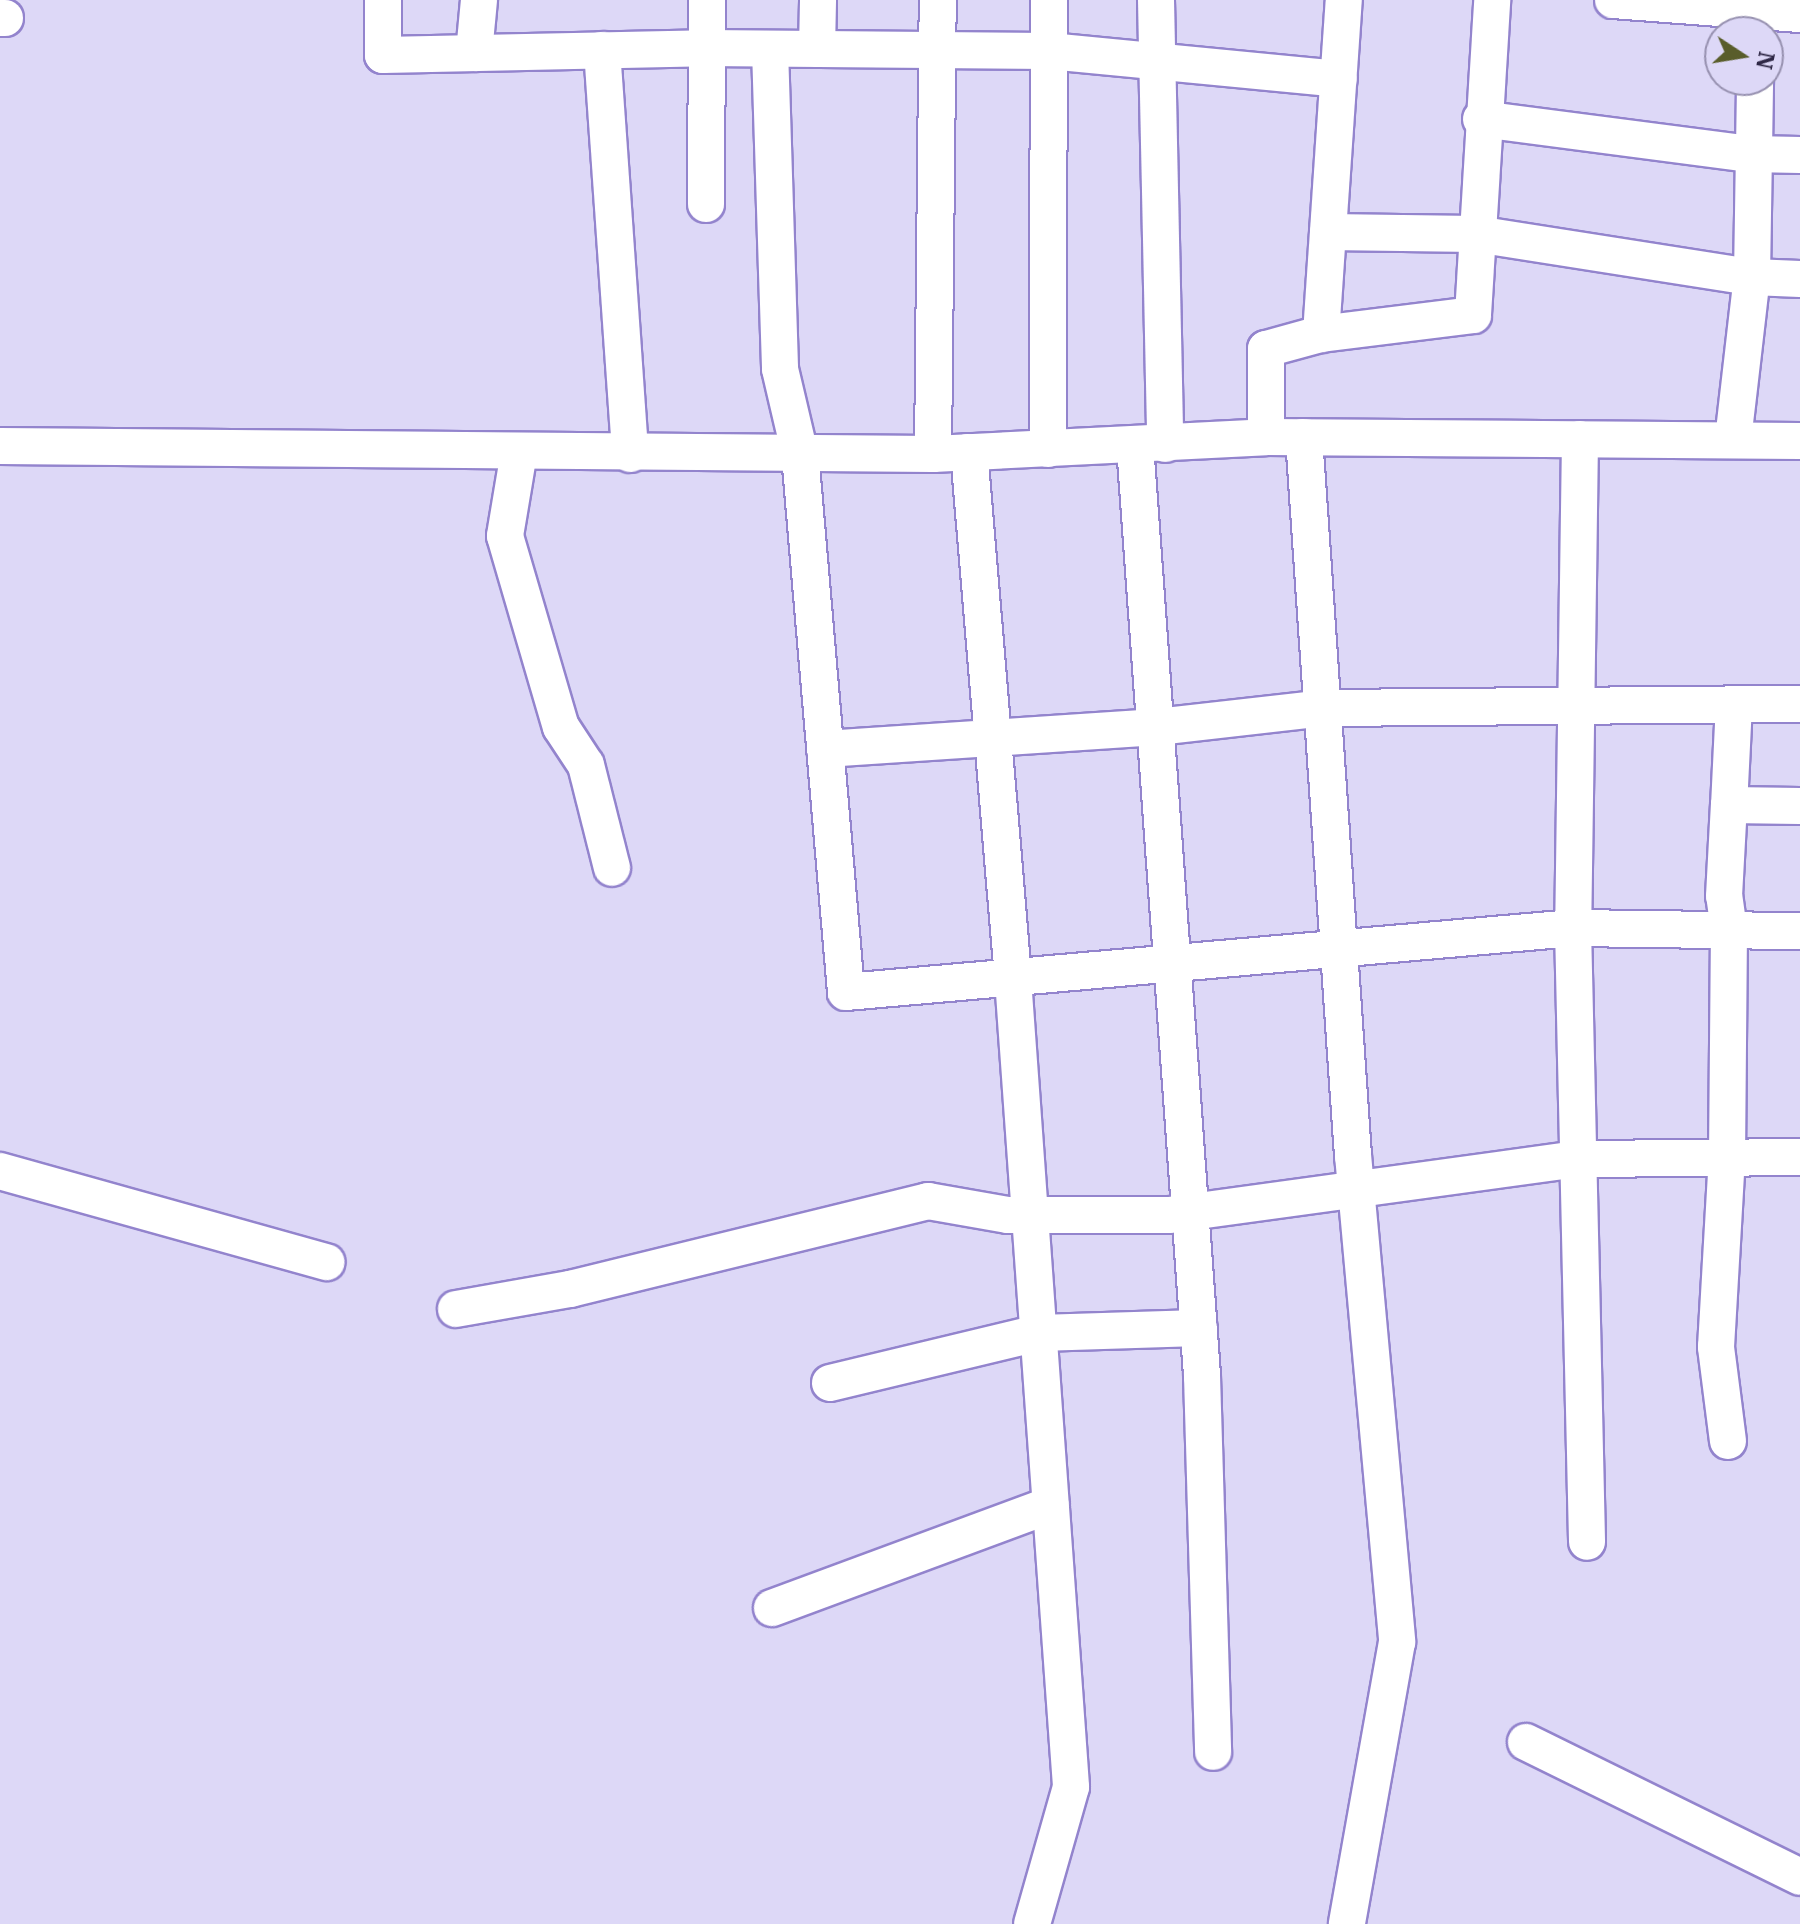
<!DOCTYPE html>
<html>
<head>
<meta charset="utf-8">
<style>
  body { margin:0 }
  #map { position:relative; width:1800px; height:1924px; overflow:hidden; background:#ddd8f7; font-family:"IBM Plex Serif",serif }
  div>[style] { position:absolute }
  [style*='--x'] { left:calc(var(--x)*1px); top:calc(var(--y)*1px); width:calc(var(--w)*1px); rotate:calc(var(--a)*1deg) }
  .roads { filter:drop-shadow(2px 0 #9384cd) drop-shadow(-2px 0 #9384cd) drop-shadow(0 2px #9384cd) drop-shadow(0 -2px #9384cd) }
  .minor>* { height:36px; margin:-18px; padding:0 18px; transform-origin:18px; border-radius:18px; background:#fff }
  span { translate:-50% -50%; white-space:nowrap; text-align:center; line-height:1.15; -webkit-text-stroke:6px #ddd8f7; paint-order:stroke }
  .north { position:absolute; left:1704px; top:16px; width:80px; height:80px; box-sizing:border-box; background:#ddd8f7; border:2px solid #9791b0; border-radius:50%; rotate:102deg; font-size:22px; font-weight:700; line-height:32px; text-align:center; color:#2e2745 }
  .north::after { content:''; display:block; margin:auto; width:28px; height:36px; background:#595d2b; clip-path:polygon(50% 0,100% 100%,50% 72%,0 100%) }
</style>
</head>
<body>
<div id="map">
  <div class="roads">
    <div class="minor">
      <i style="--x:383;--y:0;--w:55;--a:90"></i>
      <i style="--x:383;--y:55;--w:322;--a:-1.2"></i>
      <i style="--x:705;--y:48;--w:344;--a:0.5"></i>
      <i style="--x:1049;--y:51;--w:291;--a:5.5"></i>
      <i style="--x:1156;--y:0;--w:444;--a:88.8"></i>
      <i style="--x:1613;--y:0;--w:188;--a:4.3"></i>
      <i style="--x:0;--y:18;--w:5;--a:0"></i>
      <i style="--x:770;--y:49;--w:320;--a:88.2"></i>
      <i style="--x:780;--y:369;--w:87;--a:76.8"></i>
      <i style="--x:800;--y:454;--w:540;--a:85.11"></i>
      <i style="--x:846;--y:992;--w:730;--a:-5.03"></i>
      <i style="--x:1573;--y:928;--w:227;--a:0.8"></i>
      <i style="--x:817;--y:49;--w:49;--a:-88.8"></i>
      <i style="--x:602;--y:50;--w:405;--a:86"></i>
      <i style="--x:474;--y:53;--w:53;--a:-84.6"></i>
      <i style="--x:1481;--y:119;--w:272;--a:7.4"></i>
      <i style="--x:1751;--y:154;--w:49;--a:1.2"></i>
      <i style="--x:706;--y:204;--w:204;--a:-89.7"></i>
      <i style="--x:1328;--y:232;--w:148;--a:0.8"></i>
      <i style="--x:1476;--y:234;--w:279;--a:8.9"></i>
      <i style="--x:1752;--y:277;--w:48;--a:2.4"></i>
      <i style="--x:1321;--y:334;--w:335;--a:-86.1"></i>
      <i style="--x:1266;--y:437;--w:88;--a:-90"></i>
      <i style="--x:1266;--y:349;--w:57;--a:-15.3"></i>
      <i style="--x:1321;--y:334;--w:153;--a:-7.1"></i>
      <i style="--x:1473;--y:315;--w:316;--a:-86.5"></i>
      <i style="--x:1304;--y:437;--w:720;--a:86.1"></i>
      <i style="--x:1353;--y:1155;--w:489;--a:84.8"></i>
      <i style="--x:1397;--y:1642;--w:286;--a:100.1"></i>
      <i style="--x:1580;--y:439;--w:489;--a:90.8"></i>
      <i style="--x:1573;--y:928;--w:614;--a:88.69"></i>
      <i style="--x:1733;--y:440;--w:164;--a:-83.4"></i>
      <i style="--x:1752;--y:277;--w:197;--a:-89.1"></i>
      <i style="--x:1135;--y:445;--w:933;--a:85.88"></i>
      <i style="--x:1202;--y:1376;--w:376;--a:88.3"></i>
      <i style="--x:0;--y:446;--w:933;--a:0.49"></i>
      <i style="--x:933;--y:454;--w:333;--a:-2.9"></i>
      <i style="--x:1266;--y:437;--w:534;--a:0.43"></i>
      <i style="--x:1048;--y:449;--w:449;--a:-89.9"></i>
      <i style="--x:519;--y:452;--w:85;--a:99.5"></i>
      <i style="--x:505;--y:536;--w:199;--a:73.7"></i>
      <i style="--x:561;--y:727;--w:45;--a:56.7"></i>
      <i style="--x:586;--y:765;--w:106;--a:75.8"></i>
      <i style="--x:969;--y:452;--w:515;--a:85.21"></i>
      <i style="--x:1012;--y:965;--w:824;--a:85.89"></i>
      <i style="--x:1071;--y:1787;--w:142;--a:105.9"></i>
      <i style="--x:933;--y:454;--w:454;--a:-89.4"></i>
      <i style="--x:1734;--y:704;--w:101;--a:92.8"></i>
      <i style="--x:1729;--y:805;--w:71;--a:0.8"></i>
      <i style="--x:825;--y:749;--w:333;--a:-3.8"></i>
      <i style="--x:1157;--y:727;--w:168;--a:-6.5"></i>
      <i style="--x:1324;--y:708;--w:476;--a:-0.5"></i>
      <i style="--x:0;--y:1171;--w:339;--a:15.6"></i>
      <i style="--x:456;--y:1309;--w:116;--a:-10"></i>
      <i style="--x:570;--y:1289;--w:369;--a:-13.8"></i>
      <i style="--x:928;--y:1201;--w:81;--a:9.9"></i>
      <i style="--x:1008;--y:1215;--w:161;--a:0"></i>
      <i style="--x:1169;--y:1215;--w:413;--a:-7.8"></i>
      <i style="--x:1578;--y:1159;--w:222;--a:-0.5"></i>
      <i style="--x:830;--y:1383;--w:215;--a:-13.5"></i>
      <i style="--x:1039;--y:1333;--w:160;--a:-1.8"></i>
      <i style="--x:1728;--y:1441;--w:95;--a:-97.3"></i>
      <i style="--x:1716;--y:1347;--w:189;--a:-86.7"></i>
      <i style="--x:1727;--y:1158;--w:228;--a:-89.5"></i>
      <i style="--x:1729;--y:930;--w:34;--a:-98"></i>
      <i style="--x:1724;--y:896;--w:91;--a:-86.9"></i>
      <i style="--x:772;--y:1608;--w:297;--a:-20.3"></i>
      <i style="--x:1526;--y:1742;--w:305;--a:26.2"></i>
    </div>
  </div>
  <div class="north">N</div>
</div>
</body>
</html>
